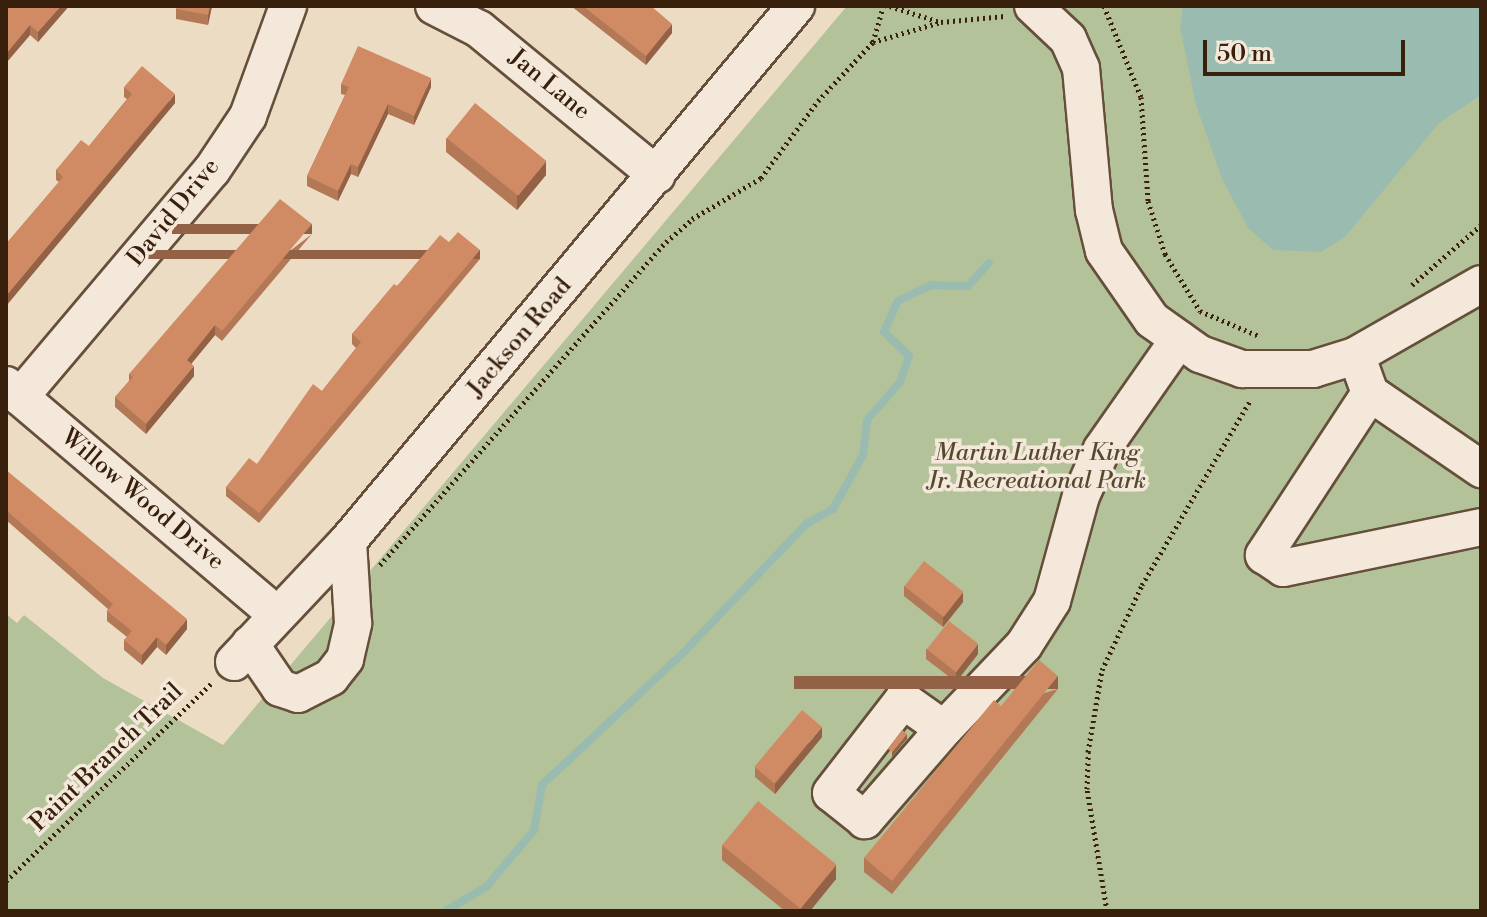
<!DOCTYPE html>
<html>
<head>
<meta charset="utf-8">
<style>
  body { margin:0 }
  #map { position:relative; width:1487px; height:917px; overflow:hidden; background:#eddcc4; font-family:"Libre Bodoni",serif }
  div>[style] { position:absolute }
  [style*='--x'] { left:calc(var(--x)*1px); top:calc(var(--y)*1px); width:calc(var(--w)*1px); rotate:calc(var(--a)*1deg) }
  .green>* { inset:0; background:#b3c299 }
  .water>* { inset:0; background:#9abcb0 }
  .stream>* { height:8px; margin:-4px; padding:0 4px; transform-origin:4px; border-radius:4px; background:#9abcb0 }
  .path>* { height:5px; margin-top:-2.5px; transform-origin:0; background:repeating-linear-gradient(90deg,#38200d 0 2px,transparent 0 6px) }
  .roads { filter:drop-shadow(2px 0 #654f3b) drop-shadow(-2px 0 #654f3b) drop-shadow(0 2px #654f3b) drop-shadow(0 -2px #654f3b) }
  .minor>* { height:36px; margin:-18px; padding:0 18px; transform-origin:18px; border-radius:18px; background:#f3e8d9 }
  .wall>* { inset:0; background:#b37856 }
  .shaded-wall>* { inset:0; background:#926146; transform-origin:0 0 }
  .building>* { inset:0; background:#d08b64; transform-origin:0 0 }
  span { translate:-50% -50%; white-space:nowrap; text-align:center; line-height:1.15; -webkit-text-stroke:7px #f3e8d9; paint-order:stroke }
  .street-label { font-size:24px; color:#38200d }
  .park-label { font-size:24px; color:#574830; font-style:italic }
  .frame { position:absolute; inset:0; border:8px solid #38200d; pointer-events:none }
  .scale { position:absolute; left:1203px; top:40px; width:202px; height:36px; box-sizing:border-box; border:4px solid #38200d; border-top:0; padding-left:10px; font-size:24px; line-height:28px; white-space:nowrap; color:#38200d; -webkit-text-stroke:6px #f3e8d9; paint-order:stroke }
</style>
</head>
<body>
<div id="map">
  <div class="green">
    <i style="clip-path:polygon(847px 6px,1481px 6px,1481px 911px,6px 911px,6px 614px,17px 623px,24px 615px,103px 678px,223px 745px)"></i>
  </div>
  <div class="water">
    <i style="clip-path:polygon(1183px 6px,1481px 6px,1481px 95px,1439px 123px,1345px 237px,1321px 252px,1273px 250px,1248px 228px,1222px 179px,1196px 105px,1180px 27px)"></i>
  </div>
  <div class="stream">
    <i style="--x:446;--y:911;--w:48;--a:-31.4"></i>
    <i style="--x:487;--y:886;--w:73;--a:-50"></i>
    <i style="--x:534;--y:830;--w:46;--a:-79.9"></i>
    <i style="--x:542;--y:785;--w:190;--a:-43.1"></i>
    <i style="--x:681;--y:655;--w:181;--a:-46.3"></i>
    <i style="--x:806;--y:524;--w:31;--a:-29"></i>
    <i style="--x:833;--y:509;--w:62;--a:-60.9"></i>
    <i style="--x:863;--y:455;--w:35;--a:-83"></i>
    <i style="--x:867;--y:420;--w:50;--a:-49"></i>
    <i style="--x:900;--y:382;--w:28;--a:-71"></i>
    <i style="--x:909;--y:356;--w:35;--a:-136"></i>
    <i style="--x:884;--y:332;--w:34;--a:-66"></i>
    <i style="--x:898;--y:301;--w:37;--a:-26"></i>
    <i style="--x:931;--y:285;--w:37;--a:2"></i>
    <i style="--x:968;--y:286;--w:31;--a:-48"></i>
  </div>
  <div class="path">
    <i style="--x:890;--y:6;--w:52;--a:17.7"></i>
    <i style="--x:1104;--y:6;--w:98;--a:67.9"></i>
    <i style="--x:1141;--y:97;--w:104;--a:86.1"></i>
    <i style="--x:1148;--y:201;--w:56;--a:72.2"></i>
    <i style="--x:1165;--y:254;--w:67;--a:58.4"></i>
    <i style="--x:1200;--y:311;--w:64;--a:23"></i>
    <i style="--x:873;--y:42;--w:37;--a:-74"></i>
    <i style="--x:1412;--y:285;--w:91;--a:-41"></i>
    <i style="--x:380;--y:565;--w:431;--a:-48.5"></i>
    <i style="--x:666;--y:242;--w:35;--a:-41"></i>
    <i style="--x:692;--y:219;--w:80;--a:-30.7"></i>
    <i style="--x:761;--y:178;--w:96;--a:-53.5"></i>
    <i style="--x:818;--y:101;--w:81;--a:-47"></i>
    <i style="--x:873;--y:42;--w:71;--a:-16.4"></i>
    <i style="--x:941;--y:22;--w:64;--a:-5.4"></i>
    <i style="--x:6;--y:881;--w:287;--a:-43.9"></i>
    <i style="--x:1107;--y:911;--w:124;--a:-99.3"></i>
    <i style="--x:1087;--y:789;--w:37;--a:-88"></i>
    <i style="--x:1088;--y:752;--w:83;--a:-80.3"></i>
    <i style="--x:1102;--y:670;--w:94;--a:-64.8"></i>
    <i style="--x:1142;--y:585;--w:213;--a:-59.6"></i>
  </div>
  <div class="roads">
    <div class="minor">
      <i style="--x:434;--y:6;--w:51;--a:27.1"></i>
      <i style="--x:479;--y:29;--w:230;--a:39.4"></i>
      <i style="--x:1033;--y:6;--w:48;--a:43.3"></i>
      <i style="--x:1068;--y:39;--w:32;--a:66"></i>
      <i style="--x:1081;--y:68;--w:143;--a:84.8"></i>
      <i style="--x:1094;--y:210;--w:42;--a:76.3"></i>
      <i style="--x:1104;--y:251;--w:84;--a:55.2"></i>
      <i style="--x:1152;--y:320;--w:59;--a:35.3"></i>
      <i style="--x:1200;--y:354;--w:45;--a:19.7"></i>
      <i style="--x:1242;--y:369;--w:71;--a:0"></i>
      <i style="--x:1313;--y:369;--w:44;--a:-17.2"></i>
      <i style="--x:1355;--y:356;--w:145;--a:-29.7"></i>
      <i style="--x:1362;--y:371;--w:23;--a:70"></i>
      <i style="--x:1370;--y:393;--w:135;--a:34.4"></i>
      <i style="--x:6;--y:385;--w:355;--a:40.3"></i>
      <i style="--x:1370;--y:393;--w:194;--a:123.2"></i>
      <i style="--x:1264;--y:555;--w:23;--a:34"></i>
      <i style="--x:1283;--y:568;--w:202;--a:-11.7"></i>
      <i style="--x:20;--y:397;--w:297;--a:-49.8"></i>
      <i style="--x:212;--y:170;--w:65;--a:-56.3"></i>
      <i style="--x:248;--y:116;--w:117;--a:-70"></i>
      <i style="--x:250;--y:644;--w:53;--a:55.7"></i>
      <i style="--x:280;--y:688;--w:19;--a:18"></i>
      <i style="--x:298;--y:694;--w:37;--a:-27"></i>
      <i style="--x:331;--y:677;--w:23;--a:-52"></i>
      <i style="--x:345;--y:659;--w:37;--a:-77"></i>
      <i style="--x:353;--y:623;--w:82;--a:-93.5"></i>
      <i style="--x:234;--y:662;--w:166;--a:-46.7"></i>
      <i style="--x:348;--y:541;--w:698;--a:-50.06"></i>
      <i style="--x:944;--y:729;--w:121;--a:131"></i>
      <i style="--x:865;--y:820;--w:43;--a:-141.5"></i>
      <i style="--x:831;--y:793;--w:118;--a:-52.3"></i>
      <i style="--x:903;--y:700;--w:50;--a:35.3"></i>
      <i style="--x:944;--y:729;--w:116;--a:-46.4"></i>
      <i style="--x:1024;--y:645;--w:52;--a:-57.5"></i>
      <i style="--x:1052;--y:601;--w:109;--a:-74.6"></i>
      <i style="--x:1081;--y:496;--w:51;--a:-65.9"></i>
      <i style="--x:1102;--y:449;--w:134;--a:-55"></i>
    </div>
  </div>
  <div class="wall">
    <i style="clip-path:polygon(9px 6px,69px 6px,38px 42px,30px 35px,6px 63px,6px 9px)"></i>
    <i style="clip-path:polygon(212px 6px,208px 25px,176px 19px,176px 9px)"></i>
    <i style="clip-path:polygon(571px 6px,651px 6px,672px 33px,646px 65px)"></i>
    <i style="clip-path:polygon(341px 84px,431px 87px,414px 125px,388px 114px,358px 177px,351px 174px,338px 201px,307px 186px,307px 176px,345px 95px,341px 94px)"></i>
    <i style="clip-path:polygon(124px 87px,175px 103px,6px 306px,6px 244px,59px 182px,56px 180px,56px 170px,89px 146px,127px 99px,124px 97px)"></i>
    <i style="clip-path:polygon(446px 138px,546px 175px,517px 210px,446px 152px)"></i>
    <i style="clip-path:polygon(312px 234px,222px 341px,215px 335px,191px 364px,194px 376px,146px 434px,115px 407px,115px 397px,129px 381px,129px 374px)"></i>
    <i style="clip-path:polygon(449px 242px,480px 259px,259px 523px,226px 496px,226px 487px,257px 464px,322px 391px,356px 348px,352px 344px,352px 334px,397px 286px)"></i>
    <i style="clip-path:polygon(6px 470px,187px 629px,166px 655px,157px 647px,142px 665px,124px 650px,124px 640px,127px 637px,107px 621px,107px 611px,108px 609px,6px 520px)"></i>
    <i style="clip-path:polygon(904px 586px,963px 602px,943px 627px,904px 596px)"></i>
    <i style="clip-path:polygon(926px 649px,978px 654px,956px 682px,926px 659px)"></i>
    <i style="clip-path:polygon(1058px 689px,892px 894px,864px 872px,864px 858px,1001px 706px)"></i>
    <i style="clip-path:polygon(822px 737px,775px 794px,755px 777px,755px 767px)"></i>
    <i style="clip-path:polygon(722px 845px,836px 879px,810px 911px,785px 911px,722px 860px)"></i>
  </div>
  <div class="shaded-wall">
    <i style="clip-path:polygon(61px 6px,69px 6px,38px 42px,38px 32px)"></i>
    <i style="clip-path:polygon(210px 6px,212px 6px,208px 25px,208px 15px)"></i>
    <i style="clip-path:polygon(672px 24px,672px 33px,646px 65px,646px 56px)"></i>
    <i style="clip-path:polygon(30px 25px,30px 35px,6px 63px,6px 54px)"></i>
    <i style="clip-path:polygon(431px 78px,431px 87px,414px 125px,414px 116px)"></i>
    <i style="clip-path:polygon(175px 94px,175px 103px,6px 306px,6px 296px)"></i>
    <i style="clip-path:polygon(388px 104px,388px 114px,358px 177px,358px 167px)"></i>
    <i style="clip-path:polygon(546px 161px,546px 175px,517px 210px,517px 196px)"></i>
    <i style="clip-path:polygon(351px 164px,351px 174px,338px 201px,338px 191px)"></i>
    <i style="left:312px;top:224px;width:10px;height:140px;rotate:90deg"></i>
    <i style="left:480px;top:250px;width:9px;height:344px;rotate:90deg"></i>
    <i style="clip-path:polygon(215px 325px,215px 335px,187px 369px,187px 360px)"></i>
    <i style="clip-path:polygon(194px 366px,194px 376px,146px 434px,146px 424px)"></i>
    <i style="clip-path:polygon(963px 592px,963px 602px,943px 627px,943px 617px)"></i>
    <i style="clip-path:polygon(187px 619px,187px 629px,166px 655px,166px 645px)"></i>
    <i style="clip-path:polygon(157px 637px,157px 647px,142px 665px,142px 655px)"></i>
    <i style="clip-path:polygon(978px 644px,978px 654px,956px 682px,956px 672px)"></i>
    <i style="left:1058px;top:676px;width:13px;height:264px;rotate:90deg"></i>
    <i style="clip-path:polygon(822px 727px,822px 737px,775px 794px,775px 784px)"></i>
    <i style="clip-path:polygon(907px 734px,907px 739px,892px 757px,892px 752px)"></i>
    <i style="clip-path:polygon(836px 865px,836px 879px,810px 911px,800px 911px,800px 909px)"></i>
  </div>
  <div class="building">
    <i style="clip-path:polygon(9px 6px,61px 6px,38px 32px,30px 25px,6px 54px,6px 9px)"></i>
    <i style="clip-path:polygon(177px 6px,210px 6px,208px 15px,176px 9px)"></i>
    <i style="clip-path:polygon(583px 6px,651px 6px,672px 24px,646px 56px)"></i>
    <i style="clip-path:polygon(358px 46px,431px 78px,414px 116px,388px 104px,358px 167px,351px 164px,338px 191px,307px 176px,349px 87px,341px 84px)"></i>
    <i style="clip-path:polygon(142px 66px,175px 94px,6px 296px,6px 244px,63px 177px,56px 170px,81px 140px,89px 146px,132px 94px,124px 87px)"></i>
    <i style="left:475px;top:103px;width:92px;height:45px;rotate:39deg"></i>
    <i style="clip-path:polygon(280px 199px,312px 224px,222px 331px,215px 325px,187px 360px,194px 366px,146px 424px,115px 397px,133px 377px,129px 374px)"></i>
    <i style="clip-path:polygon(458px 232px,480px 250px,259px 513px,226px 487px,249px 458px,257px 464px,313px 384px,322px 391px,361px 342px,352px 334px,394px 284px,397px 286px,440px 235px,449px 242px)"></i>
    <i style="clip-path:polygon(6px 470px,187px 619px,166px 645px,157px 637px,142px 655px,124px 640px,132px 631px,107px 611px,113px 604px,6px 510px)"></i>
    <i style="left:924px;top:561px;width:50px;height:32px;rotate:38deg"></i>
    <i style="left:949px;top:621px;width:37px;height:36px;rotate:38deg"></i>
    <i style="clip-path:polygon(1039px 660px,1058px 676px,892px 881px,864px 858px,994px 700px,1001px 706px)"></i>
    <i style="left:802px;top:710px;width:26px;height:74px;rotate:40deg"></i>
    <i style="clip-path:polygon(902px 730px,907px 734px,892px 752px,888px 749px)"></i>
    <i style="left:758px;top:801px;width:101px;height:57px;rotate:39deg"></i>
  </div>
  <div class="street-label">
    <span style="left:549px;top:85px;rotate:39deg">Jan Lane</span>
    <span style="left:174px;top:213px;rotate:-51deg">David Drive</span>
    <span style="left:520px;top:338px;rotate:-50deg">Jackson Road</span>
    <span style="left:142px;top:500px;rotate:40deg">Willow Wood Drive</span>
    <span style="left:107px;top:758px;rotate:-44deg">Paint Branch Trail</span>
  </div>
  <div class="park-label">
    <span style="left:1037px;top:468px">Martin Luther King<br>Jr. Recreational Park</span>
  </div>
  <div class="frame"></div>
  <div class="scale">50 m</div>
</div>
</body>
</html>
